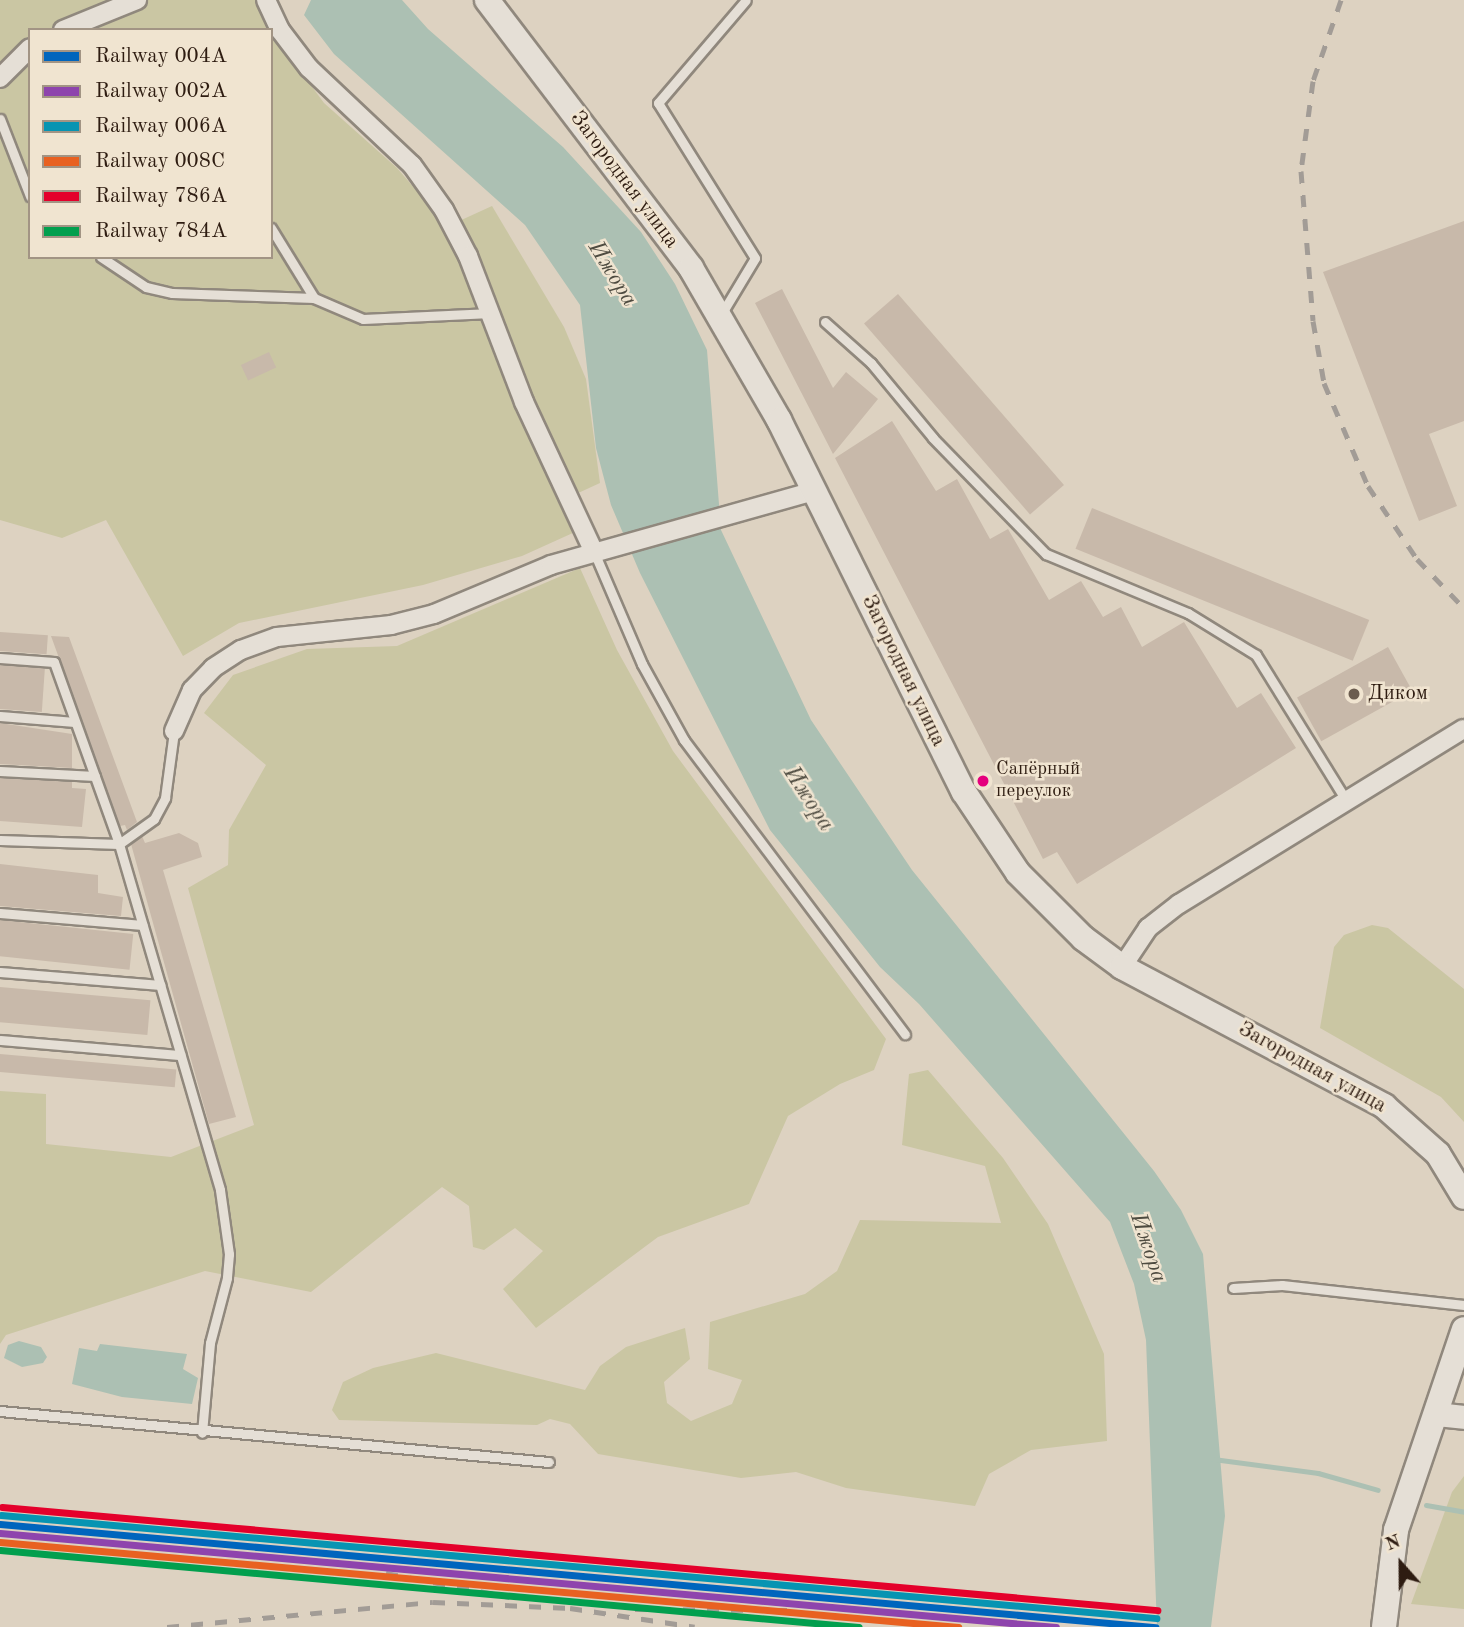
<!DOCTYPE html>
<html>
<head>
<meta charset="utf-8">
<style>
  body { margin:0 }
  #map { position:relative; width:1464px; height:1627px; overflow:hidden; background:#ddd2c1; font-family:"Old Standard TT",serif }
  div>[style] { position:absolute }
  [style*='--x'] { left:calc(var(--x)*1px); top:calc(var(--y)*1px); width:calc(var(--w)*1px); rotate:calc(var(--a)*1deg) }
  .green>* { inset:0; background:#cac6a3 }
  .water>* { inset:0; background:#acc0b3 }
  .stream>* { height:5px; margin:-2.5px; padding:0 2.5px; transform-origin:2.5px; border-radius:2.5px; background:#acc0b3 }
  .building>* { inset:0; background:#c8b9aa; transform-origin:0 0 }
  .roads { filter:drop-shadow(2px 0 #90887d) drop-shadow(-2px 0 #90887d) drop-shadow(0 2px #90887d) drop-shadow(0 -2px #90887d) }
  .service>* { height:9px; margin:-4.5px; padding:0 4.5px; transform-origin:4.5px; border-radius:4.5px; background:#e5dfd6 }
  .minor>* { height:18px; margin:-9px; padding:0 9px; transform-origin:9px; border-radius:9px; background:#e5dfd6 }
  .tertiary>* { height:23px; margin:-11.5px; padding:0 11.5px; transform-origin:11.5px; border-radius:11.5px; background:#e5dfd6 }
  .secondary>* { height:24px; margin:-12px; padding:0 12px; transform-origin:12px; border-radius:12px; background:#e5dfd6 }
  .rail>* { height:5px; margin-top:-2.5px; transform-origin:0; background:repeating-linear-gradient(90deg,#a29c96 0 12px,transparent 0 24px) }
  .rail-1>* { height:7px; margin:-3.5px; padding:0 3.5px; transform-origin:3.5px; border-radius:3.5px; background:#0065bd }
  .rail-2>* { height:7px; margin:-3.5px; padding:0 3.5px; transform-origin:3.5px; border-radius:3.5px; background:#8e44ad }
  .rail-3>* { height:7px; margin:-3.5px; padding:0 3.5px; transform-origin:3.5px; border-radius:3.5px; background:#0794b2 }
  .rail-4>* { height:7px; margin:-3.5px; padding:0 3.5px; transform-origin:3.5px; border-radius:3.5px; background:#e86121 }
  .rail-5>* { height:7px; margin:-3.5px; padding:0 3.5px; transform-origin:3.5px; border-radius:3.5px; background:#e4002b }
  .rail-6>* { height:7px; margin:-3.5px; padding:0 3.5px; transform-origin:3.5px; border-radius:3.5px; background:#029f4e }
  .dots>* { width:19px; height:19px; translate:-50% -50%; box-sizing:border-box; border:4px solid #f0e4d0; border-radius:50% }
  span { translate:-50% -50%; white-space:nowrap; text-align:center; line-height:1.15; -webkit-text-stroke:5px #f0e4d0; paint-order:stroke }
  .bus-label { font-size:19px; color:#2e1c11 }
  .left { translate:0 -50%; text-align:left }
  .street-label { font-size:21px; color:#2e1c11 }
  .poi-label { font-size:21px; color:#2e1c11 }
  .water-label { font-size:23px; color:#4e4b40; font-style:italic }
  .legend { position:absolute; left:28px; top:28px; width:245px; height:231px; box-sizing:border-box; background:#f0e4d0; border:2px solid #a29484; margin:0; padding:9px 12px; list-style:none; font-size:21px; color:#2e1c11 }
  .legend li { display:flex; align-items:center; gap:14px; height:35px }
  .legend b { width:35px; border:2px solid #a29484 }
  .north { position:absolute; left:1366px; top:1529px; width:70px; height:70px; -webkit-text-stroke:5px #f0e4d0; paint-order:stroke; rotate:339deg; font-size:19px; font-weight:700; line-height:28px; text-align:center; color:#2e1c11 }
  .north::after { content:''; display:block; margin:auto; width:24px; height:32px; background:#2e1c11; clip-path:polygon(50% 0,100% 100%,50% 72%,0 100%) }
</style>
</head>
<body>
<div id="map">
  <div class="green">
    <i style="clip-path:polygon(0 0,255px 0,271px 30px,30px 30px,30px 257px,271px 257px,271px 31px,324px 103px,397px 168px,436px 213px,462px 256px,575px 532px,522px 556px,423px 585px,239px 623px,183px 656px,106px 520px,62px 538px,0 520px)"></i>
    <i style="clip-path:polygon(492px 206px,564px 327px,586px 379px,600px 483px,576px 494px,457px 222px)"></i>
    <i style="clip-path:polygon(580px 568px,617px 650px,673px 751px,886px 1039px,874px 1070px,840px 1084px,788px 1116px,749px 1204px,658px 1237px,536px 1328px,503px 1289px,543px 1251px,515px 1228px,484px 1250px,473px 1247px,469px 1206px,442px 1187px,311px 1292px,205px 1271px,6px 1335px,0 1344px,0 1091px,46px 1094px,46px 1144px,171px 1157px,254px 1125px,188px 888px,228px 865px,229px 830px,266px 765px,204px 713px,233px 675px,307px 649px,397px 646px)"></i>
    <i style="clip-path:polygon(1372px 925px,1388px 928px,1464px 989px,1464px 1122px,1441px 1097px,1320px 1028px,1334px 947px,1344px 935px)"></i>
    <i style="clip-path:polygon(928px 1070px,1003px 1158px,1048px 1224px,1104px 1354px,1107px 1441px,1031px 1450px,989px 1474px,975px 1506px,846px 1488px,796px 1472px,741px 1478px,598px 1454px,570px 1424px,550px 1419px,537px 1425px,339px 1420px,332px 1410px,343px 1382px,373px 1368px,436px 1353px,585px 1390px,600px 1366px,626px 1347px,685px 1328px,690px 1359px,664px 1382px,667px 1403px,691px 1421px,732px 1404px,742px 1380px,708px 1369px,710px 1322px,805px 1294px,837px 1271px,860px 1220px,1001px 1223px,985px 1166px,902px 1145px,909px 1074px)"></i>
    <i style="clip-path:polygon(1464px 1476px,1464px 1609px,1411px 1604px,1452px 1492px)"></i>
  </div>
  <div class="water">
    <i style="clip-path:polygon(311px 0,402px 0,428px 29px,563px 147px,641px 232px,675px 284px,707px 350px,721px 530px,811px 720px,912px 870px,1154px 1171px,1181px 1210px,1203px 1254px,1225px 1516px,1211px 1627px,1157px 1627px,1146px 1340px,1134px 1284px,1110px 1222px,919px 1004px,880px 967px,770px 830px,640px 573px,611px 505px,596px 448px,580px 305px,525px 225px,334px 54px,304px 15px)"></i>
    <i style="clip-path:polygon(19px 1341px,41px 1347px,47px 1357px,43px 1363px,22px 1367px,4px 1358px,8px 1345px)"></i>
    <i style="clip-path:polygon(100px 1344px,187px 1354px,183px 1369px,198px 1378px,192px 1404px,122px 1397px,72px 1384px,79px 1348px,97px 1351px)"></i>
  </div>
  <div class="stream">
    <i style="--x:1213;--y:1459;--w:106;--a:7.6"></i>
    <i style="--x:1318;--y:1473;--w:62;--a:15.8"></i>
    <i style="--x:1426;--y:1505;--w:39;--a:10"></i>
  </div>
  <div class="building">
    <i style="clip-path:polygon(1464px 221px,1464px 421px,1429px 434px,1457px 506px,1419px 521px,1323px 272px)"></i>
    <i style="clip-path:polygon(782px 289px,833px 388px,846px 372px,878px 399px,833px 454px,755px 303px)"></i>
    <i style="left:898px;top:294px;width:253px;height:45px;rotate:49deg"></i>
    <i style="left:269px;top:352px;width:17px;height:31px;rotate:65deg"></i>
    <i style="clip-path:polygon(892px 421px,936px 491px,957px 479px,990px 539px,1008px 529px,1049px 600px,1081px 581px,1103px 617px,1121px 607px,1142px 647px,1184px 622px,1237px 708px,1261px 693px,1296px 748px,1077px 884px,1057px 852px,1043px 859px,835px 458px)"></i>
    <i style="left:1092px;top:508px;width:299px;height:44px;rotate:22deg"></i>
    <i style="left:0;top:632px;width:48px;height:19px;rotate:4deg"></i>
    <i style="clip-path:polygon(51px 636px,69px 637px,137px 822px,127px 830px,125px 825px,120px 826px)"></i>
    <i style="left:1388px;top:647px;width:50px;height:104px;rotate:61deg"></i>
    <i style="left:0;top:665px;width:45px;height:44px;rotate:4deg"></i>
    <i style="clip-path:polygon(0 723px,72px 734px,72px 768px,0 764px)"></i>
    <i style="clip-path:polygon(0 778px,72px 782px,72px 788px,86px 789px,82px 827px,0 821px)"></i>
    <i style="clip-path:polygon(179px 833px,198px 843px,202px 857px,163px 870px,236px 1117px,209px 1124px,131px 844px,142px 836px,145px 843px)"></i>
    <i style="clip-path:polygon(0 864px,98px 875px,98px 893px,123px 897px,121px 916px,0 906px)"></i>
    <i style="left:0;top:920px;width:134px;height:36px;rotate:6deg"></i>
    <i style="left:0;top:987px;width:151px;height:35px;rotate:5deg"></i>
    <i style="left:0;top:1054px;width:177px;height:18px;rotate:5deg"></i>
  </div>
  <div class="roads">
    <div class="service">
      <i style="--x:0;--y:119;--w:83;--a:68.7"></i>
      <i style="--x:271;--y:228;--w:82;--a:58.4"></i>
      <i style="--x:101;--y:257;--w:54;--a:33.7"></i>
      <i style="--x:146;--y:287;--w:27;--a:13"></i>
      <i style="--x:172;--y:293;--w:142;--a:2"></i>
      <i style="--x:314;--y:298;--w:53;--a:23.2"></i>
      <i style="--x:363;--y:319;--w:128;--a:-2.7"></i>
      <i style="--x:722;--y:313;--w:64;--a:-59"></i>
      <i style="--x:755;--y:258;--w:183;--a:-122"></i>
      <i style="--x:658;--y:103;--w:135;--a:-49.5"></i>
      <i style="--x:825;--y:322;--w:62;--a:41.7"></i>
      <i style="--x:871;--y:363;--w:97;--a:50.4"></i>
      <i style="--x:933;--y:438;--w:162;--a:45.8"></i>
      <i style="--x:1046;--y:554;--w:154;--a:22.6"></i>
      <i style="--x:1188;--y:613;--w:80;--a:31.7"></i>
      <i style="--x:1256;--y:655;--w:173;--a:58.2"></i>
      <i style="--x:594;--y:552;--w:122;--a:66.8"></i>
      <i style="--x:642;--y:664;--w:87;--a:61.1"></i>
      <i style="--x:684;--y:740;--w:368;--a:53.1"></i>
      <i style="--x:0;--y:658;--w:54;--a:4.2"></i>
      <i style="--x:54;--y:662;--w:193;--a:70.3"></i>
      <i style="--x:119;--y:844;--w:360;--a:73.7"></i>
      <i style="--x:220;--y:1190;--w:65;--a:82"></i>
      <i style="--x:229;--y:1254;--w:24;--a:95"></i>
      <i style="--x:227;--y:1278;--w:67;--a:104.7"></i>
      <i style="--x:210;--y:1343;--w:90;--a:95.1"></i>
      <i style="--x:0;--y:716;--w:75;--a:4.6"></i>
      <i style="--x:0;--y:771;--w:95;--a:3"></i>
      <i style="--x:0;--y:840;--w:119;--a:1.9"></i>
      <i style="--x:119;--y:844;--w:43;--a:-35.5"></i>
      <i style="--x:154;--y:819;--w:24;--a:-62"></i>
      <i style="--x:165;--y:798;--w:68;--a:-82.3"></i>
      <i style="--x:0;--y:913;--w:143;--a:4.8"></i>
      <i style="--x:0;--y:972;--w:161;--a:4.6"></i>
      <i style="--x:0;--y:1040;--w:181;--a:4.8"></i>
      <i style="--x:1233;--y:1288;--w:49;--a:-3.5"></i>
      <i style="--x:1282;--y:1285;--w:183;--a:6.3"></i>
      <i style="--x:0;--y:1411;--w:551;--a:5.31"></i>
    </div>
    <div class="minor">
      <i style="--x:266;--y:0;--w:33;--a:65"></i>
      <i style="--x:280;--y:30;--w:48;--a:52.7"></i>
      <i style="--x:309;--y:68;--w:141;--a:43.3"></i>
      <i style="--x:412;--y:165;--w:55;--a:54.6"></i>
      <i style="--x:444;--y:210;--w:52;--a:62.4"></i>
      <i style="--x:468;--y:256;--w:156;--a:69"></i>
      <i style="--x:524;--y:402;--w:166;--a:65"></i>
      <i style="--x:63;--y:30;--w:80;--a:-22.1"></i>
      <i style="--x:0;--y:78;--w:42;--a:-45"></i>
      <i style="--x:174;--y:731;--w:45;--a:-66.3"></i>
      <i style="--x:192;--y:690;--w:30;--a:-46"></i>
      <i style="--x:213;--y:668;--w:33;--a:-33"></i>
      <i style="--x:241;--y:650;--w:38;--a:-20"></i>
      <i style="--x:277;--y:637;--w:115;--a:-6"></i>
      <i style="--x:391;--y:625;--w:44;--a:-14.3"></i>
      <i style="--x:434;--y:614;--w:127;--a:-22.7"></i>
      <i style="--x:551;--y:565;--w:274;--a:-15.7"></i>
      <i style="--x:1122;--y:967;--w:47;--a:-56.3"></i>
      <i style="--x:1148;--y:928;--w:39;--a:-38"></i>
      <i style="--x:1179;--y:904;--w:334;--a:-31.6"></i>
    </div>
    <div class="tertiary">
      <i style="--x:1436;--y:1414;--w:28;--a:6"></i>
    </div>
    <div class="secondary">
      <i style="--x:487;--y:0;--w:337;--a:52.7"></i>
      <i style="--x:691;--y:268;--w:176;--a:59.9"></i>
      <i style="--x:779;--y:420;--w:415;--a:63.6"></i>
      <i style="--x:964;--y:792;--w:97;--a:56.3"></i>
      <i style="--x:1018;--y:873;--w:92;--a:45"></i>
      <i style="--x:1083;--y:938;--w:49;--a:36.6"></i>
      <i style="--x:1122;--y:967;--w:297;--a:27.9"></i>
      <i style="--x:1384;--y:1106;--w:72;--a:41.6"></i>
      <i style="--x:1438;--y:1154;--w:50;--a:58.8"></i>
      <i style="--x:1384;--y:1627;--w:98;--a:-82.9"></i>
      <i style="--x:1396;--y:1530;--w:212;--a:-71.3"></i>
    </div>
  </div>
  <div class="rail">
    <i style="--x:1341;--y:0;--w:86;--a:109.1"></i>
    <i style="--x:1313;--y:81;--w:91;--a:97.6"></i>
    <i style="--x:1301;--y:171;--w:150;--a:85.4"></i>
    <i style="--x:1313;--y:321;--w:63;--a:79.9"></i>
    <i style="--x:1324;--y:383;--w:112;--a:66.9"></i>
    <i style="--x:1368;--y:486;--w:88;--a:56.1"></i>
    <i style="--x:1417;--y:559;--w:68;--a:46.2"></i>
    <i style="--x:386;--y:1573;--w:126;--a:11"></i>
    <i style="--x:635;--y:1609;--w:152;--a:0.4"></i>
    <i style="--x:167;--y:1627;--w:267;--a:-5.4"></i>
    <i style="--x:433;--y:1602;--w:137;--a:2.5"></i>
    <i style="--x:570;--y:1608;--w:126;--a:8.6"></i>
  </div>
  <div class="rail-1">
    <i style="--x:0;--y:1524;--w:1160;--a:5.1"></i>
  </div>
  <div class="rail-2">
    <i style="--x:0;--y:1533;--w:1060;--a:5.09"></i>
  </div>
  <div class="rail-3">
    <i style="--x:1;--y:1515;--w:1160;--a:5.1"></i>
  </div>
  <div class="rail-4">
    <i style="--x:0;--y:1542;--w:962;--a:5.07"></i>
  </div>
  <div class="rail-5">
    <i style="--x:2;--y:1507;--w:1160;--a:5.1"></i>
  </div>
  <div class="rail-6">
    <i style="--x:0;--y:1550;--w:862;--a:5.12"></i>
  </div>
  <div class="dots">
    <i style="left:1354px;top:694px;background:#6b5c4f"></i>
    <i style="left:983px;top:781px;background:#e5007d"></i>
  </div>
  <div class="bus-label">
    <span class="left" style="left:996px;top:781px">Сапёрный<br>переулок</span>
  </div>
  <div class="street-label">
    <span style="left:624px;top:180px;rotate:53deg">Загородная улица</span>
    <span style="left:903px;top:671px;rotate:64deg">Загородная улица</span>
    <span style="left:1312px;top:1068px;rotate:29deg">Загородная улица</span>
  </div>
  <div class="poi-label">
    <span class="left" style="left:1368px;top:694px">Диком</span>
  </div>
  <div class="water-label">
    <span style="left:612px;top:274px;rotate:58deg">Ижора</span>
    <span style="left:808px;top:799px;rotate:57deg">Ижора</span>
    <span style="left:1148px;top:1248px;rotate:71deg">Ижора</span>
  </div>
  <ul class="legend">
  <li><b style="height:9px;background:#0065bd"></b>Railway 004А</li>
  <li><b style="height:9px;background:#8e44ad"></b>Railway 002А</li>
  <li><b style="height:9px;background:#0794b2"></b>Railway 006А</li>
  <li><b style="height:9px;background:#e86121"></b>Railway 008С</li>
  <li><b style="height:9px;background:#e4002b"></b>Railway 786А</li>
  <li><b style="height:9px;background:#029f4e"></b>Railway 784А</li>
  </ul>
  <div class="north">N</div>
</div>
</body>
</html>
